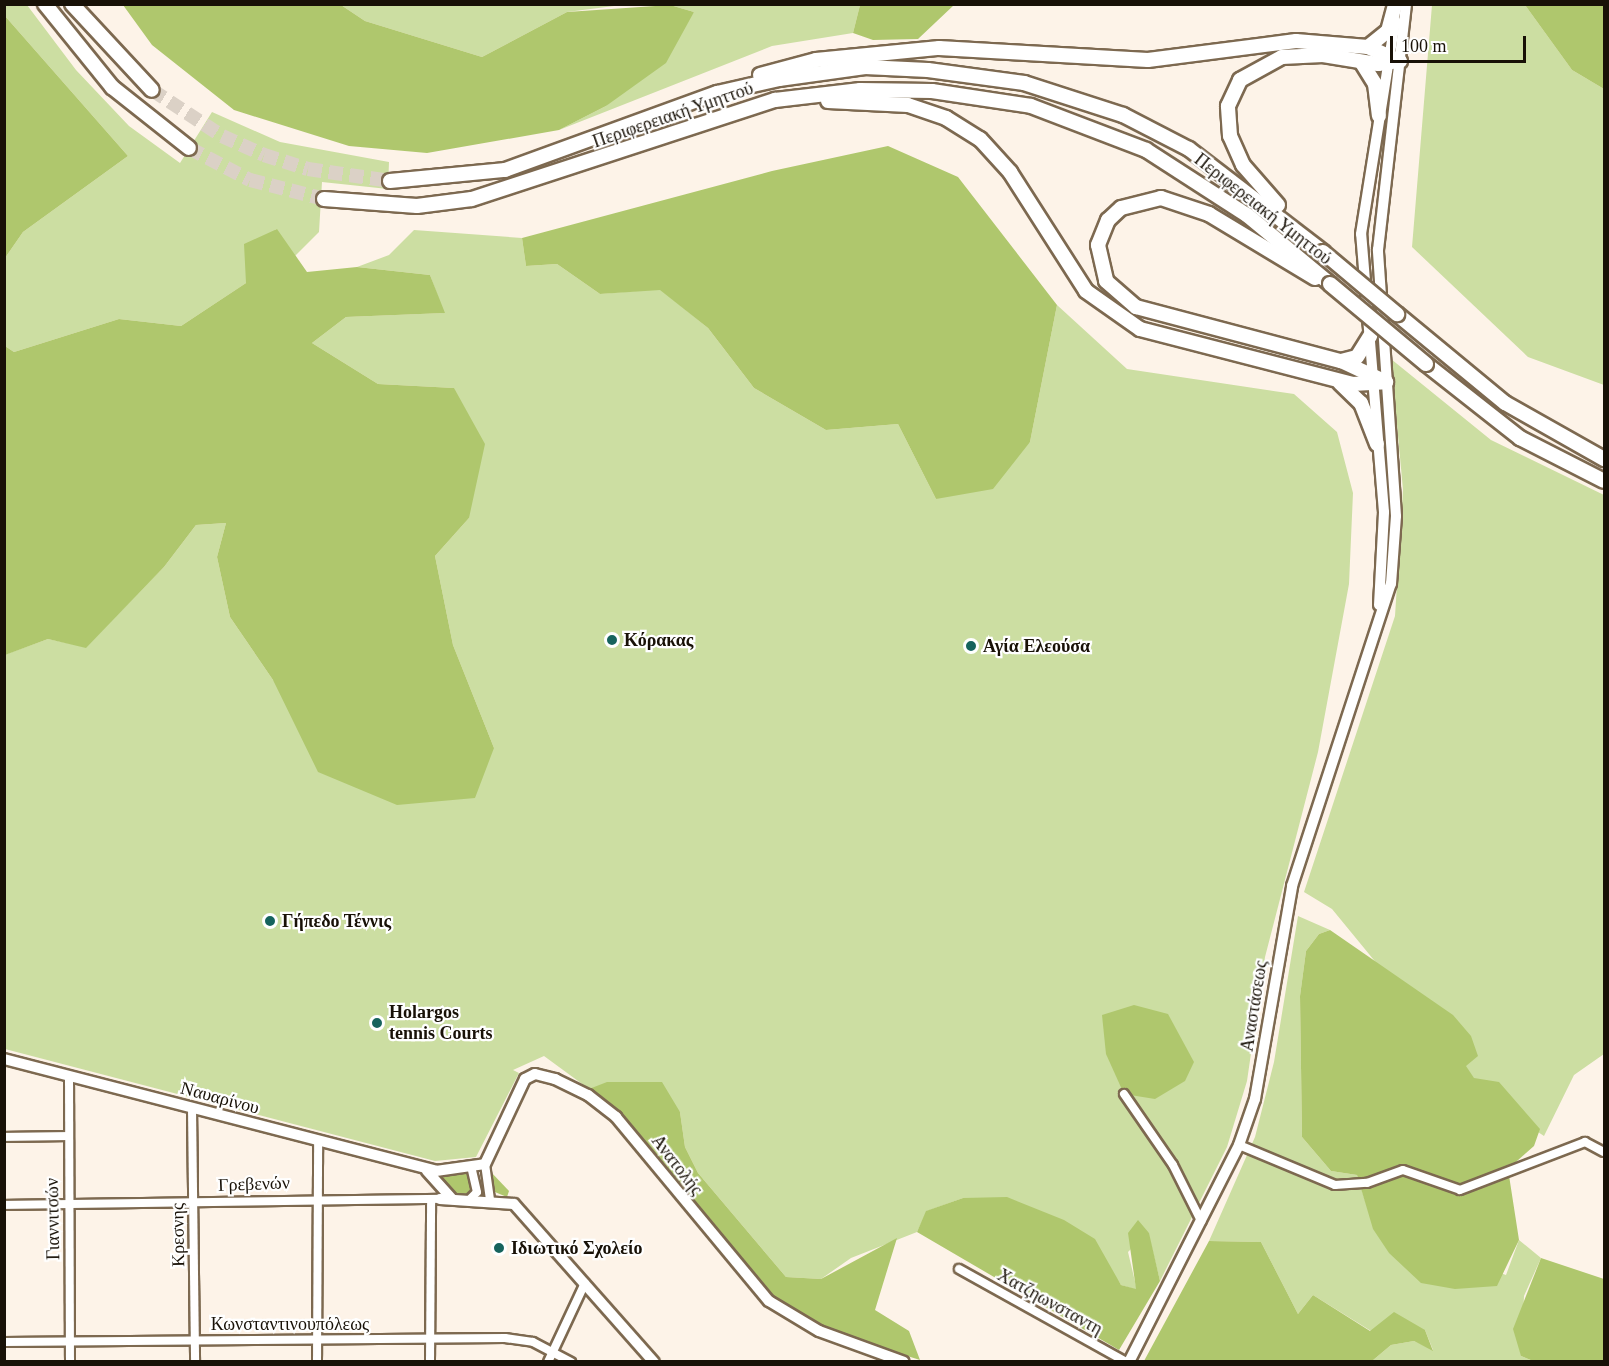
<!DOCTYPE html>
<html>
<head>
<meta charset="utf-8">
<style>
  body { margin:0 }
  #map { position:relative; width:1609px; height:1366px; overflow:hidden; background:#fdf3e8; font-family:"Times New Roman",serif }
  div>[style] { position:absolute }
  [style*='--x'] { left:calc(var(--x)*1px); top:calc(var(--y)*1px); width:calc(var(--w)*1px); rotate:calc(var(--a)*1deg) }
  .green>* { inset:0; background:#ccdea2 }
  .forest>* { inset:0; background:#afc76d }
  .highway-tunnel>* { height:14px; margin-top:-7px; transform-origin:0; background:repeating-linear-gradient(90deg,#dbd1c6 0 14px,transparent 0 21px) }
  .roads { filter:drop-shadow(2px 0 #7d6950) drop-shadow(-2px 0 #7d6950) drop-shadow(0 2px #7d6950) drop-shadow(0 -2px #7d6950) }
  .street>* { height:8px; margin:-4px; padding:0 4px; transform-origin:4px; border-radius:4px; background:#fff }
  .secondary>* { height:10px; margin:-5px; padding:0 5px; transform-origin:5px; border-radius:5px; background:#fff }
  .highway>* { height:14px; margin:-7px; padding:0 7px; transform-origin:7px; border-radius:7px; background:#fff }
  .bridges { filter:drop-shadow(2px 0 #7d6950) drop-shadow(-2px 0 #7d6950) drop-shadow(0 2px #7d6950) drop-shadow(0 -2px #7d6950) }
  .highway-bridge>* { height:14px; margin:-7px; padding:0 7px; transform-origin:7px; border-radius:7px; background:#fff }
  .dots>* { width:16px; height:16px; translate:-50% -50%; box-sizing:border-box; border:3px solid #fff; border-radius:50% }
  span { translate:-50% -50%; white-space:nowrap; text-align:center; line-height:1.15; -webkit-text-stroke:4.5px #fff; paint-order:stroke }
  .street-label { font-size:18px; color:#181107 }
  .poi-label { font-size:18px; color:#181107; font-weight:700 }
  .left { translate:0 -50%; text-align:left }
  .frame { position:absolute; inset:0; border:6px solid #181107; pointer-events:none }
  .scale { position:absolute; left:1390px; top:36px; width:136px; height:27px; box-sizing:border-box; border:3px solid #181107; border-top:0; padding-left:8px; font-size:18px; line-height:21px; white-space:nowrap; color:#181107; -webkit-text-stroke:4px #fff; paint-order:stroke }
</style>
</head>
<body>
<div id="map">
  <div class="green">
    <i style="clip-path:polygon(4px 5px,27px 5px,76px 70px,129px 126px,180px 163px,212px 112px,280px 142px,389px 162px,388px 189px,322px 182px,319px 232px,295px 256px,276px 229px,246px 283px,181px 326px,119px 319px,14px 352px,5px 346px,5px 258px,23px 232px,128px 156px,5px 16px)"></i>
    <i style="clip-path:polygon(341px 5px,622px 5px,567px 12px,482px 57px,365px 21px)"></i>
    <i style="clip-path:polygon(670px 5px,860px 5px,853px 33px,772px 46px,559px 130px,606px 106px,694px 12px)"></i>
    <i style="clip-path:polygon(1432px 5px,1525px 5px,1572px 70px,1604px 89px,1604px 385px,1528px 357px,1412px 247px)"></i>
    <i style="clip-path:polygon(414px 230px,522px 238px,526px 266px,557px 264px,600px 294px,660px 289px,708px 328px,754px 388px,826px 430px,898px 424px,936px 499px,1030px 442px,1057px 305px,1127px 369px,1294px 394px,1337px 432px,1353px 493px,1349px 584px,1318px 752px,1265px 957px,1247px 1081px,1227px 1147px,1160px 1281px,1148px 1232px,1128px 1252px,1137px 1290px,1121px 1285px,1108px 1266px,963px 1198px,927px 1211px,917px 1232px,851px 1258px,821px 1279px,786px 1277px,698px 1173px,685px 1147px,680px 1112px,622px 1082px,589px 1089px,544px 1056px,513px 1070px,519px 1073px,476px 1157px,435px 1161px,5px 1049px,4px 655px,48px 639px,86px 647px,164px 567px,196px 525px,226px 523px,217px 557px,230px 617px,273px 680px,494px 748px,453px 645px,435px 556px,469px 518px,454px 388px,378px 384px,312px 343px,346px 317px,444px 313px,430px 275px,357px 267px,389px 255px)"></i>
    <i style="clip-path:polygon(1391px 359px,1491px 440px,1604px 495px,1604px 1054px,1574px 1075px,1544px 1136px,1488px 1099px,1332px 909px,1304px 892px,1395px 616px,1403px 490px)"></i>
    <i style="clip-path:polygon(1298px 916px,1330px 930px,1319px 934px,1306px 951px,1300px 996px,1302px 1137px,1331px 1171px,1357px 1175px,1374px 1229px,1506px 1275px,1519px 1240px,1541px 1258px,1524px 1296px,1521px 1356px,1533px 1361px,1372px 1361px,1391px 1345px,1414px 1341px,1433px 1350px,1425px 1330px,1371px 1331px,1313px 1295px,1298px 1314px,1261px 1242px,1209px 1241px,1255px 1137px,1274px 1062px)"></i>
  </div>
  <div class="forest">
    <i style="clip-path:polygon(670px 5px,694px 12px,666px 63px,606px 106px,559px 130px,427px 153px,349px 146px,234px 110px,152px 45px,123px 5px,341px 5px,365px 21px,482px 57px,567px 12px)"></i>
    <i style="clip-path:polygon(860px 5px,860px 4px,954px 5px,918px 39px,873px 40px,853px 33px)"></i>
    <i style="clip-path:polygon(1525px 5px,1604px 5px,1604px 89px,1572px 70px)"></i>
    <i style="clip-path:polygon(5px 16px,128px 156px,23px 232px,5px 258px)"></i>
    <i style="clip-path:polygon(888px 146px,958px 177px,1057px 305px,1030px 442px,993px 489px,936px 499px,898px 424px,826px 430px,754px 388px,708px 328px,660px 290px,600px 294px,557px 264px,526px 266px,522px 238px,772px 171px)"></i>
    <i style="clip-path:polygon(277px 229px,307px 272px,357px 267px,430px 275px,445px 313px,346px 317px,312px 343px,378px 384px,454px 388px,485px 444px,469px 518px,435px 556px,453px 645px,494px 748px,475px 798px,397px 805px,318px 772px,273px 680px,230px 617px,217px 557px,226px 523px,196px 525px,164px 567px,86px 648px,48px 639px,5px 655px,5px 346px,14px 352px,119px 319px,181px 326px,246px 283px,244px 244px)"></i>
    <i style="clip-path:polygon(1330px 930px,1453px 1015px,1471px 1036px,1478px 1056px,1466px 1066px,1474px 1078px,1499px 1082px,1540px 1129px,1534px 1146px,1508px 1169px,1519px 1240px,1497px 1286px,1455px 1289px,1421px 1283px,1389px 1253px,1373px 1229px,1357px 1175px,1331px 1171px,1302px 1137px,1300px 996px,1306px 951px,1319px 934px)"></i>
    <i style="clip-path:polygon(1134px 1005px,1168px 1014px,1194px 1062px,1185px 1081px,1155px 1099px,1124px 1094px,1106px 1054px,1102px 1015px)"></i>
    <i style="clip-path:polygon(607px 1082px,662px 1082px,680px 1112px,685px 1147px,698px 1173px,786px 1277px,821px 1279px,897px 1238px,875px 1310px,909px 1331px,920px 1360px,822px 1329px,777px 1303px,742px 1269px,622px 1116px,589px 1089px)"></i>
    <i style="clip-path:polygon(489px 1170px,509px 1191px,507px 1197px,490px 1190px)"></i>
    <i style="clip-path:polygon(470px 1173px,474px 1184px,468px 1197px,452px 1195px,437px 1174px)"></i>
    <i style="clip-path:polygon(1007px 1197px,1064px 1220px,1095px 1239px,1121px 1285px,1136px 1289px,1128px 1233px,1138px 1220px,1149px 1233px,1160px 1281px,1119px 1350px,917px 1232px,926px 1211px,963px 1198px)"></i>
    <i style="clip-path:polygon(1209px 1241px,1261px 1242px,1298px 1314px,1313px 1295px,1370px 1331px,1394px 1312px,1425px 1330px,1433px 1351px,1414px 1341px,1391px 1345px,1372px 1361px,1144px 1361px)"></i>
    <i style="clip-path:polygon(1541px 1258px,1604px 1279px,1604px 1361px,1533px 1361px,1521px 1356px,1513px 1329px)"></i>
  </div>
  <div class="highway-tunnel">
    <i style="--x:152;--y:90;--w:84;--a:33.3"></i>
    <i style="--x:222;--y:136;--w:46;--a:24.3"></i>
    <i style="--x:264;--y:155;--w:46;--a:17.7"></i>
    <i style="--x:308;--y:169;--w:83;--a:8.3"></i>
    <i style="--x:189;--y:148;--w:69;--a:27.7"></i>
    <i style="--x:250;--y:180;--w:76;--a:14.4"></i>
  </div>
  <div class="roads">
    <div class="street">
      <i style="--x:69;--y:1076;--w:286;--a:89.8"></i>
      <i style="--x:1124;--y:1094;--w:86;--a:55.4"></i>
      <i style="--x:1173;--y:1165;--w:63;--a:63.4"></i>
      <i style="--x:192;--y:1108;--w:254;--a:89.3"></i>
      <i style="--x:4;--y:1137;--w:63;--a:-0.9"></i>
      <i style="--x:1239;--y:1145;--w:104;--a:22.6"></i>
      <i style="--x:1335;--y:1185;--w:32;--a:-4"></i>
      <i style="--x:1367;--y:1183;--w:38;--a:-20"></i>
      <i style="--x:1403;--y:1170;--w:60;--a:19.3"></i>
      <i style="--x:1460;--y:1190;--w:134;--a:-21"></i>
      <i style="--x:1585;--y:1142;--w:21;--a:28"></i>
      <i style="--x:485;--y:1164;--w:36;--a:82"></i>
      <i style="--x:469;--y:1200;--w:11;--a:-45"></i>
      <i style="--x:477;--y:1192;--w:23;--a:-103"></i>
      <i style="--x:4;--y:1205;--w:436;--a:-0.8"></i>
      <i style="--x:959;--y:1269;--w:191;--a:29.1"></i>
      <i style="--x:4;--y:1342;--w:501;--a:-0.46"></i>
      <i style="--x:505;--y:1338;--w:28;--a:8"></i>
      <i style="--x:533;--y:1342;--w:43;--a:27.8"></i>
      <i style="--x:317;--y:1362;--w:222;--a:-89.7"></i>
      <i style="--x:430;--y:1362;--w:163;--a:-89.6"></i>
      <i style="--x:548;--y:1362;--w:87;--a:-64.9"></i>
    </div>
    <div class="secondary">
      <i style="--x:1379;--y:605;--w:93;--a:-86.9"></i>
      <i style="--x:1384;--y:512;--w:279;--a:-94.7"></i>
      <i style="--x:1361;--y:234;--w:216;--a:-80.9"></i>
      <i style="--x:4;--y:1059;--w:446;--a:14.5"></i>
      <i style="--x:436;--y:1171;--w:49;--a:-8.1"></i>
      <i style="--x:485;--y:1164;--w:94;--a:-64.8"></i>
      <i style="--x:525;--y:1079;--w:11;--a:-27"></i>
      <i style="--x:535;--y:1074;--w:21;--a:14"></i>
      <i style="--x:555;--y:1079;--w:37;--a:26"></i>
      <i style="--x:588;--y:1095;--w:36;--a:38"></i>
      <i style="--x:616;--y:1117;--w:239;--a:50.3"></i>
      <i style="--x:769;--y:1301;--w:58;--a:31"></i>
      <i style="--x:819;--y:1331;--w:90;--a:20"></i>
      <i style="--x:427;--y:1171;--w:38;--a:48"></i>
      <i style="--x:440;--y:1199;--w:74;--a:3.9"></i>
      <i style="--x:514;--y:1204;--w:211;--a:48.5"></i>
      <i style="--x:1129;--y:1362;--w:243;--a:-63.1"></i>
      <i style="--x:1239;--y:1145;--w:49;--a:-70.8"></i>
      <i style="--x:1255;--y:1099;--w:216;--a:-80.1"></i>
      <i style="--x:1292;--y:886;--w:318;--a:-71.9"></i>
      <i style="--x:1391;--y:584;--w:68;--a:-85.8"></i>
      <i style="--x:1396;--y:516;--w:267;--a:-93.9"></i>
      <i style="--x:1378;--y:250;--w:248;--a:-83.5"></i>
    </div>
    <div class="highway">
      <i style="--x:45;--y:4;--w:107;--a:51.1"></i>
      <i style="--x:112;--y:87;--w:98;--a:38.4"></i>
      <i style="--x:72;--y:4;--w:117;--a:47.1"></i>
      <i style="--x:1368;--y:47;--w:26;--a:-39"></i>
      <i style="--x:1388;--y:31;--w:24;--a:-75"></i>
      <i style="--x:1362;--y:63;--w:25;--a:58"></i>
      <i style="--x:1375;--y:84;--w:32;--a:83"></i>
      <i style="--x:760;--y:75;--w:58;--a:-15"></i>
      <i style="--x:816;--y:60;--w:124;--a:-5.6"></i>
      <i style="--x:939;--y:48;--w:209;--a:3.3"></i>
      <i style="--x:1148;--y:60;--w:149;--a:-7.3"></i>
      <i style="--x:1296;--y:41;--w:72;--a:4.8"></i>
      <i style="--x:1368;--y:47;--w:35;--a:24"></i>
      <i style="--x:828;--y:101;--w:80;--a:2.9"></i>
      <i style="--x:908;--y:105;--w:40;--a:18.9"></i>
      <i style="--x:946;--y:118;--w:40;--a:32"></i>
      <i style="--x:980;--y:139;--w:45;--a:47.7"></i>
      <i style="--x:1010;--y:172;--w:141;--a:57.4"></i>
      <i style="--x:1086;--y:291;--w:66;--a:35.1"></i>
      <i style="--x:1140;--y:329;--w:219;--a:14.5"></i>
      <i style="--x:1352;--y:384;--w:34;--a:-3"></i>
      <i style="--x:390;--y:181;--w:116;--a:-5.5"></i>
      <i style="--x:505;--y:170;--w:226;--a:-20"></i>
      <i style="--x:717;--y:93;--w:64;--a:-12.7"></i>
      <i style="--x:779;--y:79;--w:87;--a:-7.9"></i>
      <i style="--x:865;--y:67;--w:63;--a:2.7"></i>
      <i style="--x:928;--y:70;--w:97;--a:7.7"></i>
      <i style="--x:1024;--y:83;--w:104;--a:17.9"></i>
      <i style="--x:1123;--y:115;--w:74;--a:27.3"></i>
      <i style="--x:1189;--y:149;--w:169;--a:37.5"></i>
      <i style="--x:324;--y:199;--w:93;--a:4.3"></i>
      <i style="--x:417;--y:206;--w:55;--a:-7.3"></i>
      <i style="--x:472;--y:199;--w:319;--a:-18.1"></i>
      <i style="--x:775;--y:100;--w:86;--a:-6.7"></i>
      <i style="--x:860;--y:90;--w:72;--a:0.8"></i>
      <i style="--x:932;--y:91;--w:100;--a:8.6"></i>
      <i style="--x:1031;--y:106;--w:123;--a:20.9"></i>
      <i style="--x:1146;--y:150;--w:120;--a:32.8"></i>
      <i style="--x:1247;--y:215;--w:108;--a:39.7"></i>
      <i style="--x:1278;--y:205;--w:53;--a:-131.2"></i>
      <i style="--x:1243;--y:165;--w:32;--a:-114"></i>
      <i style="--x:1230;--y:136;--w:30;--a:-94"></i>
      <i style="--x:1228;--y:106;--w:29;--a:-65"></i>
      <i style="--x:1240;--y:80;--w:48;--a:-28.7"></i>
      <i style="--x:1282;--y:57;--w:41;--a:-2.8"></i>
      <i style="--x:1323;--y:55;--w:56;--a:9.3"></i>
      <i style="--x:1378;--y:64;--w:22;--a:-8"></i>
      <i style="--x:1315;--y:278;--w:124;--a:-148.9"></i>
      <i style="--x:1209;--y:214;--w:51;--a:-161.6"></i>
      <i style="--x:1161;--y:198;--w:41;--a:166"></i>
      <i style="--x:1121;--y:208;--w:18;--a:137"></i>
      <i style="--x:1108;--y:220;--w:27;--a:112"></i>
      <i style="--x:1098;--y:245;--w:37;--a:77"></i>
      <i style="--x:1106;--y:281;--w:40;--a:41"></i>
      <i style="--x:1136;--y:307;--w:212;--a:14.8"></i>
      <i style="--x:1341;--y:361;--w:50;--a:25"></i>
      <i style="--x:1397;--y:314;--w:140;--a:39.5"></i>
      <i style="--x:1505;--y:403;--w:114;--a:29.5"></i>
      <i style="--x:1341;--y:361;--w:16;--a:-14"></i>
      <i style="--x:1357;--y:357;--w:25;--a:-58"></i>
      <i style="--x:1426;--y:364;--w:120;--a:38.2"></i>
      <i style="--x:1520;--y:438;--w:94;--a:27.1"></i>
      <i style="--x:1340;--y:383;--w:29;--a:44"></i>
      <i style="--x:1361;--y:403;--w:44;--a:68.7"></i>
    </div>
  </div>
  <div class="bridges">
    <div class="highway-bridge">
      <i style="--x:1323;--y:252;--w:97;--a:40"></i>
      <i style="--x:1330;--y:284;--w:125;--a:39.8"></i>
    </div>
  </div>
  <div class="dots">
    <i style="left:612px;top:640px;background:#16635d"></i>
    <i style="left:971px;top:646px;background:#16635d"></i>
    <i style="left:270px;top:921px;background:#16635d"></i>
    <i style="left:377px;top:1023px;background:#16635d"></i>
    <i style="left:499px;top:1248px;background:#16635d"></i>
  </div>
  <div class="street-label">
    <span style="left:673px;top:115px;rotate:-19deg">Περιφερειακή Υμηττού</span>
    <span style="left:1263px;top:209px;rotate:38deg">Περιφερειακή Υμηττού</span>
    <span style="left:1254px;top:1006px;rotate:-81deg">Αναστάσεως</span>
    <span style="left:220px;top:1098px;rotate:15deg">Ναυαρίνου</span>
    <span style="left:677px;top:1165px;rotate:52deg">Ανατολής</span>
    <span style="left:254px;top:1184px;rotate:-2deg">Γρεβενών</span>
    <span style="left:53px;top:1219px;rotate:-91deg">Γιαννιτσών</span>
    <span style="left:178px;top:1235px;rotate:-91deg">Κρεσνης</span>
    <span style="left:1050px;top:1302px;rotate:29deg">Χατζηωνσταντη</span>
    <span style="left:290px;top:1324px">Κωνσταντινουπόλεως</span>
  </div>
  <div class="poi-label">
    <span class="left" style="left:624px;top:640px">Κόρακας</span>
    <span class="left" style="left:983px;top:646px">Αγία Ελεούσα</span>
    <span class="left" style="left:282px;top:921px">Γήπεδο Τέννις</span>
    <span class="left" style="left:389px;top:1023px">Holargos<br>tennis Courts</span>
    <span class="left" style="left:511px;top:1248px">Ιδιωτικό Σχολείο</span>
  </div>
  <div class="frame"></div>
  <div class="scale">100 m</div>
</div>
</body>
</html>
